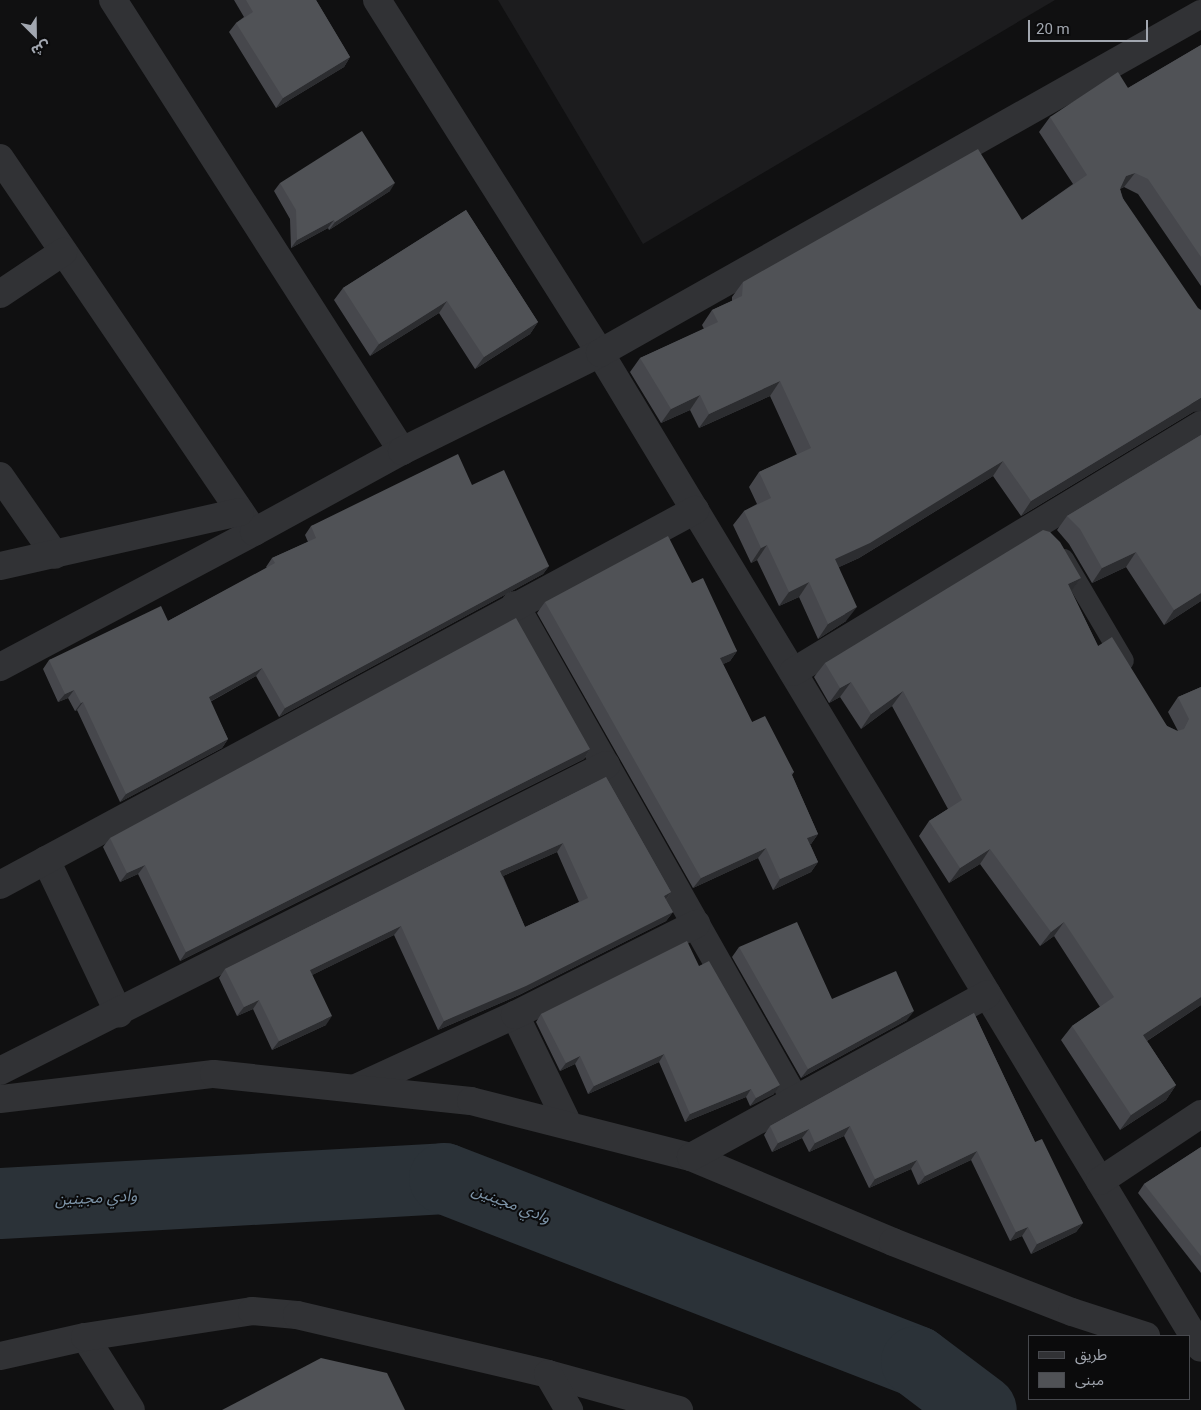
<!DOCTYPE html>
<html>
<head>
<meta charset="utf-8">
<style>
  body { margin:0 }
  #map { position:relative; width:1201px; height:1410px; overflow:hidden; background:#101011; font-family:Roboto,"Noto Sans Arabic",sans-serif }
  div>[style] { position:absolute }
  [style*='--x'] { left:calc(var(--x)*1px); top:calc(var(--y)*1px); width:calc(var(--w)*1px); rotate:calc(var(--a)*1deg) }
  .built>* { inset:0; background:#1c1c1e }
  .river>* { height:71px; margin:-35.5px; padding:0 35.5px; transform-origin:35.5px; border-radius:35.5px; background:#2b3238 }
  .lane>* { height:20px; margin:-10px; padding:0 10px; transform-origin:10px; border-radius:10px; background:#313235 }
  .street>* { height:28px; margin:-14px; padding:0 14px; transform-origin:14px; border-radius:14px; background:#313235 }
  .wall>* { inset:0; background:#46474c }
  .shaded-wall>* { inset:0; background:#2c2d30 }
  .building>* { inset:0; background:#505256 }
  span { translate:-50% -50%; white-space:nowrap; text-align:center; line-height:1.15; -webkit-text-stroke:4px #0b0b0c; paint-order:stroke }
  .water-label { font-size:16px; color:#7d94a8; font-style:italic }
  .legend { position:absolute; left:1028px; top:1335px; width:162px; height:65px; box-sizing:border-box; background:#0b0b0c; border:1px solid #47494e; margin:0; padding:6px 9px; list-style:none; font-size:15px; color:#a2a7b0 }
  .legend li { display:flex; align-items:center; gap:10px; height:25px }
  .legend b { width:25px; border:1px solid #47494e }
  .north { position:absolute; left:10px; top:10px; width:50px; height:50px; -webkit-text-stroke:4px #0b0b0c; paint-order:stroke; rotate:157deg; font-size:14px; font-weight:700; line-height:20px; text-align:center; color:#a2a7b0 }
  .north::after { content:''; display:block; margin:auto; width:18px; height:22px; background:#a2a7b0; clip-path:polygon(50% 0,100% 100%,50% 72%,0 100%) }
  .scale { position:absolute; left:1028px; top:20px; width:120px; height:22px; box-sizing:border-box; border:2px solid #a2a7b0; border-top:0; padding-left:6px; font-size:15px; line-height:18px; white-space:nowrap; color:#a2a7b0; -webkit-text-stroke:4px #0b0b0c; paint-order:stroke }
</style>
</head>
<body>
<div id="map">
  <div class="built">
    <i style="clip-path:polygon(498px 0,1055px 0,643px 244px)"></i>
  </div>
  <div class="river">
    <i style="--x:0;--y:1203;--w:445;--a:-3.2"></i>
    <i style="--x:444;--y:1178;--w:506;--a:21.19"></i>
    <i style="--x:916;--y:1361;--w:81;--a:37"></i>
  </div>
  <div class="lane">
    <i style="--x:1064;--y:559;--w:118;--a:59.5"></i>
  </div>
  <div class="street">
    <i style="--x:113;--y:0;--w:536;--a:57.35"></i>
    <i style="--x:377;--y:0;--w:418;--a:57.7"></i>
    <i style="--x:600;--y:353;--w:1162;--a:58.87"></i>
    <i style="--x:0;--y:158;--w:452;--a:55.8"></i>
    <i style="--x:254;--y:532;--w:288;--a:152"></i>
    <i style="--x:0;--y:294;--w:76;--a:-33.7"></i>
    <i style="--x:0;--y:476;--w:96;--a:55.2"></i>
    <i style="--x:254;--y:532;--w:169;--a:-28.7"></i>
    <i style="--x:402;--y:451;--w:221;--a:-26.3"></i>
    <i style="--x:600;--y:353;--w:690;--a:-29.43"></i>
    <i style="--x:0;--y:566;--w:246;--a:-12.7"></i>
    <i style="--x:515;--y:605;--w:570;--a:60.47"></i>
    <i style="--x:793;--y:672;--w:477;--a:-31.2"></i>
    <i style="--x:46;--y:860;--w:170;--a:64.6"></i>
    <i style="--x:0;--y:885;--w:790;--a:-28.35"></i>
    <i style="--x:515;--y:1015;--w:123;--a:64.1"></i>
    <i style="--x:0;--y:1071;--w:679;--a:-26.79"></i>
    <i style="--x:356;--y:1088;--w:175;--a:-24.7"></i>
    <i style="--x:515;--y:1015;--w:203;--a:-26.7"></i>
    <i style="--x:0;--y:1099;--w:215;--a:-6.7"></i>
    <i style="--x:214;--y:1074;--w:258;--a:6"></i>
    <i style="--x:471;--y:1101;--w:227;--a:14.3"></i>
    <i style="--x:691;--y:1157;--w:219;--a:22.8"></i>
    <i style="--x:893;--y:1242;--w:192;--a:21.4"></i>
    <i style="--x:1072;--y:1312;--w:78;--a:18"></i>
    <i style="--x:691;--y:1157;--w:338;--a:-28.8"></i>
    <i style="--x:1100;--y:1181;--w:121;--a:-33.6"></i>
    <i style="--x:85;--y:1337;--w:86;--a:57.8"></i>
    <i style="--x:0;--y:1356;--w:87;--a:-12.6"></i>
    <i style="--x:85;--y:1337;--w:169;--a:-8.8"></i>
    <i style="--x:252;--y:1311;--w:45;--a:5.1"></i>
    <i style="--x:297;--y:1315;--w:258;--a:13.2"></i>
    <i style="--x:548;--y:1374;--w:136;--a:15.4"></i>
    <i style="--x:548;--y:1374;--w:42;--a:59.7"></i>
  </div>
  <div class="wall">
    <i style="clip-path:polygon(234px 0,316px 0,350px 57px,344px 67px,276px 108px,229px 32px,236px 23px,244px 17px)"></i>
    <i style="clip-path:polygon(1201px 45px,1201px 286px,1138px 194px,1124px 187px,1120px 189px,1193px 412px,1021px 516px,993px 476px,859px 558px,839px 567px,846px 621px,818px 639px,799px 597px,779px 606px,757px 560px,751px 563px,733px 525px,744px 511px,757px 504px,749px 487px,759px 472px,797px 455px,770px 396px,699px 428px,690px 410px,661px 423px,630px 372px,640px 358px,704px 329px,702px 325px,712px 310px,732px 301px,732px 297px,743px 282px,1022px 220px,1073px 184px,1039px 132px,1050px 117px,1128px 88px)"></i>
    <i style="clip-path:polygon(280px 183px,390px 191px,329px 230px,328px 228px,291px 248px,290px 219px,274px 191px)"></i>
    <i style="clip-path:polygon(466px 210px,538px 322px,530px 334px,475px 369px,439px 313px,370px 356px,334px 300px,343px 288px)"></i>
    <i style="clip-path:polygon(1201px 435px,1201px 601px,1164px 625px,1126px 567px,1092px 583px,1069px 544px,1057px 530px,1067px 516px)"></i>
    <i style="clip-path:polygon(472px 485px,549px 566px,543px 574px,279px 717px,256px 676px,210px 702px,228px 739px,222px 748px,120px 802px,77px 710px,75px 711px,68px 698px,58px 702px,43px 669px,49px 660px,168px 621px,267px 568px,266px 567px,272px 558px,308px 542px,305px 535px,311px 526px)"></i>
    <i style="clip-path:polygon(1081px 578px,1071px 591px,1098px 646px,1167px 726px,1178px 731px,1168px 712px,1178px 697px,1201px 687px,1201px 1005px,1147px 1041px,1176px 1085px,1166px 1100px,1120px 1130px,1061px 1040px,1072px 1026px,1100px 1007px,1054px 936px,1040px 946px,980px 864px,949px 883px,919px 836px,929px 821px,948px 809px,892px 706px,861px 729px,840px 697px,829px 703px,814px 677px,825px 663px)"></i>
    <i style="clip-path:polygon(692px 583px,737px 651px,730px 661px,723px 664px,752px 722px,794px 772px,792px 775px,818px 834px,811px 844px,810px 844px,818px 862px,811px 872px,773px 890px,758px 858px,693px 888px,537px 613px,545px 602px)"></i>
    <i style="clip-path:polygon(590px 749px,584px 759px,180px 961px,138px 874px,120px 882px,103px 847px,110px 838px)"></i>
    <i style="clip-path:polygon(evenodd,606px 777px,671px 892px,666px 900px,673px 912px,666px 921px,519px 995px,438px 1030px,394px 935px,312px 975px,326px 1025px,272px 1050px,253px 1009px,237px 1016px,219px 978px,225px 969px,606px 777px,557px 852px,579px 902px,525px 927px,503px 876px,557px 852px)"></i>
    <i style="clip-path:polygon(739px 947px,832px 999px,907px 1020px,801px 1078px,732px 957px)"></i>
    <i style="clip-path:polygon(699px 966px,774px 1094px,750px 1106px,746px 1097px,685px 1122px,659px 1062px,588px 1094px,575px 1064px,560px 1071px,536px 1022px,541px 1014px)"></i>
    <i style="clip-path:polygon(974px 1013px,1035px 1142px,1083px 1223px,1076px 1232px,1031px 1254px,1022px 1236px,1010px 1241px,971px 1160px,918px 1185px,911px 1169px,869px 1188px,844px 1136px,809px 1152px,802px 1138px,772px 1152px,764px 1135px,770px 1126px)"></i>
    <i style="clip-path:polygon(1201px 1147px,1201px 1273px,1138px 1193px,1144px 1184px)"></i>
  </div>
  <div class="shaded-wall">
    <i style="clip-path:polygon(350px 57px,344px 67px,276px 108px,283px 98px)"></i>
    <i style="clip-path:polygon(1135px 173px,1124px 187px,1116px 190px,1126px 176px)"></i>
    <i style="clip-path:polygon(395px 183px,390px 191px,329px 230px,335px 222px)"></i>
    <i style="clip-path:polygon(334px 220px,328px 228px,291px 248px,297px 240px)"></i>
    <i style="clip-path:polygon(447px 301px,439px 313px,370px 356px,379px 344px)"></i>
    <i style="clip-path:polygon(538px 322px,530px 334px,475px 369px,484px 357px)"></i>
    <i style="clip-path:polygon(780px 381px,770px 396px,699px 428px,709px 414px)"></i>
    <i style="clip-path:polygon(700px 395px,690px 410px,661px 423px,671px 409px)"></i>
    <i style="clip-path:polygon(1201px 398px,1201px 411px,1193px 412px,1021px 516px,1031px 501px)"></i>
    <i style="clip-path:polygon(1003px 461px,993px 476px,859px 558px,824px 574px,835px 559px)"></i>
    <i style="clip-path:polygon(767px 545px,757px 560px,751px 563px,761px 548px)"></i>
    <i style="clip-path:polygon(1136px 552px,1126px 567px,1092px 583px,1102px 568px)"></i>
    <i style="clip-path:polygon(549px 566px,543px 574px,279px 717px,285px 708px)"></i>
    <i style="clip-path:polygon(1081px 578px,1070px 593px,1068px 584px)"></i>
    <i style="clip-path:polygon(809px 582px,799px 597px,779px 606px,789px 592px)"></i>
    <i style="clip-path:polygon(1201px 593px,1201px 601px,1164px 625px,1174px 610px)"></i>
    <i style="clip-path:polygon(857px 607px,846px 621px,818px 639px,828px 624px)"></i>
    <i style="clip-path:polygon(737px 651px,730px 661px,713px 669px,720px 658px)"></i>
    <i style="clip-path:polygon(262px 668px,256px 676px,202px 706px,209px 697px)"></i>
    <i style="clip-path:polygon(851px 682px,840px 697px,829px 703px,840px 688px)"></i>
    <i style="clip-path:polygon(74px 690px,68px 698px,58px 702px,65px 694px)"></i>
    <i style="clip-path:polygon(903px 691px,892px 706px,861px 729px,871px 714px)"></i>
    <i style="clip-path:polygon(83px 702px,77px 710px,75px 711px,81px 703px)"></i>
    <i style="clip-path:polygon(228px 739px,222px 748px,120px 802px,126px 794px)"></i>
    <i style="clip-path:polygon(590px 749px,584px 759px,180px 961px,186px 952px)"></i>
    <i style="clip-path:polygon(818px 834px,811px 844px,800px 849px,807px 838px)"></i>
    <i style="clip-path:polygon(563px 843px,557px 852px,494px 880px,500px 871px)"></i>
    <i style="clip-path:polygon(766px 848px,758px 858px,693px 888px,701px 878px)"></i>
    <i style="clip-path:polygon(990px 849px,980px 864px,949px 883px,960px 868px)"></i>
    <i style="clip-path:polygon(818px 862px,811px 872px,773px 890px,780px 879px)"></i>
    <i style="clip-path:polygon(145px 865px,138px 874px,120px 882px,127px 873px)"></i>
    <i style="clip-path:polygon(671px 892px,665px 901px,664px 896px)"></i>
    <i style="clip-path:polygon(673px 912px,666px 921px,519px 995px,438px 1030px,444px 1021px)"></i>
    <i style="clip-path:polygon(1064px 922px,1054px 936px,1040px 946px,1051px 932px)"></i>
    <i style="clip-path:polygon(401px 926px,394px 935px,304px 979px,310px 970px)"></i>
    <i style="clip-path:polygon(1201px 997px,1201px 1005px,1133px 1050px,1143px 1035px)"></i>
    <i style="clip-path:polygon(259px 1000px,253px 1009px,237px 1016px,244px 1007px)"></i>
    <i style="clip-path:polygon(914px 1011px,907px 1020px,801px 1078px,808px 1069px)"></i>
    <i style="clip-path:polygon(332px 1016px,326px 1025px,272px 1050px,279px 1041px)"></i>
    <i style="clip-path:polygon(664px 1054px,659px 1062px,588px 1094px,594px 1086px)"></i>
    <i style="clip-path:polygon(580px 1056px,575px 1064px,560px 1071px,566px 1063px)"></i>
    <i style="clip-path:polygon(780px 1085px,774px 1094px,750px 1106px,756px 1098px)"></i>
    <i style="clip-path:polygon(1176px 1085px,1166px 1100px,1120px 1130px,1131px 1115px)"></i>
    <i style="clip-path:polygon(751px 1089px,746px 1097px,685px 1122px,690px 1114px)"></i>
    <i style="clip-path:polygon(850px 1126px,844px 1136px,809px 1152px,815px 1143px)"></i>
    <i style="clip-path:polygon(809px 1129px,802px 1138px,772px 1152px,778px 1143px)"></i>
    <i style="clip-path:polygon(977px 1151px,971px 1160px,918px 1185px,925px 1176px)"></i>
    <i style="clip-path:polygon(917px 1160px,911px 1169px,869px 1188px,875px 1179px)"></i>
    <i style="clip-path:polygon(1083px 1223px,1076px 1232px,1031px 1254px,1037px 1244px)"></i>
    <i style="clip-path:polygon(1028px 1227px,1022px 1236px,1010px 1241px,1016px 1232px)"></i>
  </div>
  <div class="building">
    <i style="clip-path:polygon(246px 0,316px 0,350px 57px,283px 98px,236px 23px,253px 12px)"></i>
    <i style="clip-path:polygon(1201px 45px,1201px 257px,1148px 179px,1135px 173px,1126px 176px,1120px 189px,1122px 197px,1198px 308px,1201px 310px,1201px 398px,1031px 501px,1003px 461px,870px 543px,835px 559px,857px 607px,828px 624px,809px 582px,789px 592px,767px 545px,761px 548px,744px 511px,771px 498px,759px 472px,811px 448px,780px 381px,709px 414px,700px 395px,671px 409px,640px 358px,718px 322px,712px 310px,742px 296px,743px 282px,978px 149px,1022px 220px,1087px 175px,1050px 117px,1118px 72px,1128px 88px)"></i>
    <i style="clip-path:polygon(362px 131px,395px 183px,335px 222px,334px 220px,297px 240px,296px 210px,280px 183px)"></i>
    <i style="clip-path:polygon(466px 210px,538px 322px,484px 357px,447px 301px,379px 344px,343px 288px)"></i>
    <i style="clip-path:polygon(1201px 435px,1201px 593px,1174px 610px,1136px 552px,1102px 568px,1080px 529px,1067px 516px)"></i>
    <i style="clip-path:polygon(458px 454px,472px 485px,504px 470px,549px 566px,285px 708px,262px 668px,209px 697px,228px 739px,126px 794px,83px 702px,81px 703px,74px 690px,65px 694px,49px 660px,161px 606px,168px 621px,275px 563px,272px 558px,316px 538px,311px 526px)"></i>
    <i style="clip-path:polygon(1043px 530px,1050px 532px,1060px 542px,1081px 578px,1068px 584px,1098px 646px,1112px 637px,1167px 726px,1177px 731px,1184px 729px,1189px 719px,1178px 697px,1201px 687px,1201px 997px,1143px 1035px,1176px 1085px,1131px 1115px,1072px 1026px,1114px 997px,1064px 922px,1051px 932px,990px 849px,960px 868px,929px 821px,962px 800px,903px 691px,871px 714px,851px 682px,840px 688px,825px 663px)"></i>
    <i style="clip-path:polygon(668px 536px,692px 583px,703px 578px,737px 651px,720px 658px,752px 722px,765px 716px,794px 772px,791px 773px,818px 834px,807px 838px,818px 862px,780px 879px,766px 848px,701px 878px,545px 602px)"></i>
    <i style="clip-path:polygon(516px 618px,590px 749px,186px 952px,145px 865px,127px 873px,110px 838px)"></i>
    <i style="clip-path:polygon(evenodd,606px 777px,671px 892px,664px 896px,673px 912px,526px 986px,444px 1021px,401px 926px,310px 970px,332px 1016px,279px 1041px,259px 1000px,244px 1007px,225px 969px,606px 777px,563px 843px,588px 898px,525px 927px,500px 871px,563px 843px)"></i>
    <i style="clip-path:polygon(797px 922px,832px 999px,896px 971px,914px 1011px,808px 1069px,739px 947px)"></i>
    <i style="clip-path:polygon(687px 941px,699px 966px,709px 961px,780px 1085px,756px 1098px,751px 1089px,690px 1114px,664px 1054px,594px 1086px,580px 1056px,566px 1063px,541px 1014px)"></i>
    <i style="clip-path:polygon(974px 1013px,1035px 1142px,1042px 1139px,1083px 1223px,1037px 1244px,1028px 1227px,1016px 1232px,977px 1151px,925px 1176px,917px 1160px,875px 1179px,850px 1126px,815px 1143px,809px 1129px,778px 1143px,770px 1126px)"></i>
    <i style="clip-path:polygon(1201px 1147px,1201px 1256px,1144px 1184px)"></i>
    <i style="clip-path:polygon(321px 1358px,387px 1373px,405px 1410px,222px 1410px)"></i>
  </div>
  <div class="water-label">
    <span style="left:96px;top:1198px;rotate:-3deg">وادي مجينين</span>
    <span style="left:511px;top:1204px;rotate:21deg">وادي مجينين</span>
  </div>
  <ul class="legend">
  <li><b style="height:6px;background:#313235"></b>طريق</li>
  <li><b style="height:14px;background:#505256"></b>مبنى</li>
  </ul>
  <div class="north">ش</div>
  <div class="scale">20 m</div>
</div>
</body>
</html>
